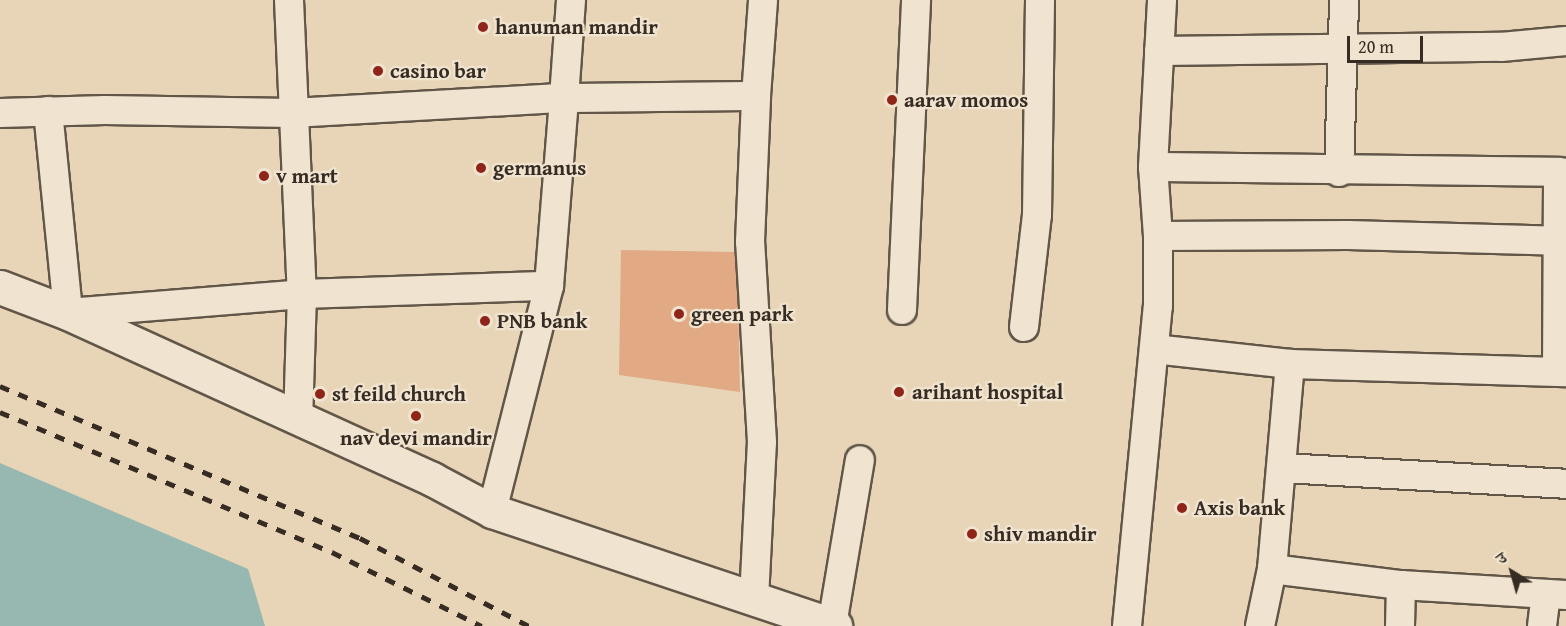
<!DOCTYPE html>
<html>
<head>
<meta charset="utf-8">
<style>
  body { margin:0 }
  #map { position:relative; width:1566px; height:626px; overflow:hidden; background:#e8d5b7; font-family:"Gentium Book Plus","Noto Serif Devanagari",serif }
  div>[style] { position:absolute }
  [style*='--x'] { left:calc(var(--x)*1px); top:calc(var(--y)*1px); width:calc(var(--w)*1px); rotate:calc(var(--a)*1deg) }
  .water>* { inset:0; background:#97b8b0 }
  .building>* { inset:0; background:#e1aa85 }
  .roads { filter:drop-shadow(2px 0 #625648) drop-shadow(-2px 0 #625648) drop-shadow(0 2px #625648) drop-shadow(0 -2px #625648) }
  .minor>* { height:28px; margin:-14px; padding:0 14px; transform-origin:14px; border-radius:14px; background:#f0e4d0 }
  .tertiary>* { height:33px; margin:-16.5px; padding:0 16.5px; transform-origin:16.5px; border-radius:16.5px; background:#f0e4d0 }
  .rail>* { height:4.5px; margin-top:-2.25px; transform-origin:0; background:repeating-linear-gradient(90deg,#362c23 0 10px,transparent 0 20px) }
  .dots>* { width:16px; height:16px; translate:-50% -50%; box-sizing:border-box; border:3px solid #f0e4d0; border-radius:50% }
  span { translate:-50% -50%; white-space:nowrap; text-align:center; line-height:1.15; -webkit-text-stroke:4.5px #f0e4d0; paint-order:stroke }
  .poi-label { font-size:21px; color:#362c23; font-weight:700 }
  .left { translate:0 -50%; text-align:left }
  .north { position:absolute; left:1482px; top:542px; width:60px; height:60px; -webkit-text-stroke:4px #f0e4d0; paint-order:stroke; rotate:323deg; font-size:16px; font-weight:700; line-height:24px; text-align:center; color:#362c23 }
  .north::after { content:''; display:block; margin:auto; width:21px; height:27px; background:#362c23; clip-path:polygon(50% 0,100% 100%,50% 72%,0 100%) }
  .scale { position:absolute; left:1347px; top:36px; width:76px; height:27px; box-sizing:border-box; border:3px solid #362c23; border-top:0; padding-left:8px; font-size:18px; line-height:21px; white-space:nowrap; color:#362c23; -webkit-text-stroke:4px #f0e4d0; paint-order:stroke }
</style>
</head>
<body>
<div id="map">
  <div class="water">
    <i style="clip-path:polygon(0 463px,248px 569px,265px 626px,0 626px)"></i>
  </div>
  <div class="building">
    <i style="clip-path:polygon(621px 250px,737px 252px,740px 392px,619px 375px)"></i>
  </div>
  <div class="roads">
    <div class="minor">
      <i style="--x:289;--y:0;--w:294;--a:87.5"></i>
      <i style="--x:302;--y:294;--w:124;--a:91.8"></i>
      <i style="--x:1159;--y:51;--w:342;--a:-0.7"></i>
      <i style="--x:1501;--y:47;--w:65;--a:-5.3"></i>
      <i style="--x:48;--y:111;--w:203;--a:84.3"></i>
      <i style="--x:68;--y:313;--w:235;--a:-4.6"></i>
      <i style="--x:302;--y:294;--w:247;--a:-1.9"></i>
      <i style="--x:0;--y:113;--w:105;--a:-1.6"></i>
      <i style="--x:105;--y:110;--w:187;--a:0.9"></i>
      <i style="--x:292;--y:113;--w:272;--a:-3.2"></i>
      <i style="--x:564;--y:98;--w:98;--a:-85.9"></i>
      <i style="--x:1153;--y:167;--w:405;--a:0.7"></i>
      <i style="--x:1339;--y:172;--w:172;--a:-88.3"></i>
      <i style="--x:1158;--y:236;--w:190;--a:-0.3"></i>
      <i style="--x:1348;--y:235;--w:210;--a:1.6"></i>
      <i style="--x:902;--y:310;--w:310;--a:-87.4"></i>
      <i style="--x:1024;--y:327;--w:113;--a:-83.4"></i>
      <i style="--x:1037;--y:215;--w:215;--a:-89.2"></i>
      <i style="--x:1154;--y:349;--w:137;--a:6.3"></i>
      <i style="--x:1290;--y:364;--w:276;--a:1.7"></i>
      <i style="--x:1557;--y:372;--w:200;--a:-89.7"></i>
      <i style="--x:1558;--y:172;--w:8;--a:7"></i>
      <i style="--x:1283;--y:468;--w:283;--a:3.2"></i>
      <i style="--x:492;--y:511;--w:232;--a:-75.8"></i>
      <i style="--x:549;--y:286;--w:189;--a:-85.4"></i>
      <i style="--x:564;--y:98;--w:192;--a:-0.6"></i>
      <i style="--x:756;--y:96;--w:96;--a:-85.8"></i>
      <i style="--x:1272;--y:569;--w:206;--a:-85"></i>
      <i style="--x:754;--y:599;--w:157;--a:-87.1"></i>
      <i style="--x:762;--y:442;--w:200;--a:-93.4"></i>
      <i style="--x:750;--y:242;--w:146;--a:-87.6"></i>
      <i style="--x:832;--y:625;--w:167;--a:-80.4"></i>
      <i style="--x:1127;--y:626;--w:321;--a:-84.5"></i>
      <i style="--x:1158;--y:306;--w:70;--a:-90"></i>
      <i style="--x:1158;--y:236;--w:69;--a:-94.1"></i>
      <i style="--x:1153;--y:167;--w:167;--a:-86.9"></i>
      <i style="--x:1260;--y:626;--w:58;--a:-78.1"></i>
      <i style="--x:1272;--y:569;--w:130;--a:7.1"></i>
      <i style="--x:1401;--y:585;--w:165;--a:3.5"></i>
      <i style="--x:1400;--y:626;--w:41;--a:-88.6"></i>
      <i style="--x:1542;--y:626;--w:32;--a:-83"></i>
    </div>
    <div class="tertiary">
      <i style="--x:0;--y:287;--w:73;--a:20.9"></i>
      <i style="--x:68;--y:313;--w:400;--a:24.5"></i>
      <i style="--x:432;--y:479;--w:68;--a:28.1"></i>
      <i style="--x:492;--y:511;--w:362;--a:18.5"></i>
    </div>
  </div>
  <div class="rail">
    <i style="--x:0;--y:386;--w:391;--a:22.9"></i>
    <i style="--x:360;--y:538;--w:191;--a:27.5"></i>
    <i style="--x:0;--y:412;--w:360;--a:22.9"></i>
    <i style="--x:332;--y:552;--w:167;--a:26.3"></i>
  </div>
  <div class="dots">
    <i style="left:483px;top:27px;background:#8f2418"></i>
    <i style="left:378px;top:71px;background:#8f2418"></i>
    <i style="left:892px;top:100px;background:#8f2418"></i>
    <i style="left:481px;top:168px;background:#8f2418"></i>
    <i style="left:264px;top:176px;background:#8f2418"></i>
    <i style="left:679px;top:314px;background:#8f2418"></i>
    <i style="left:485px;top:321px;background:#8f2418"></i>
    <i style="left:899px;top:392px;background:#8f2418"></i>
    <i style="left:320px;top:394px;background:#8f2418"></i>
    <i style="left:416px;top:416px;background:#8f2418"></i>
    <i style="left:1182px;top:508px;background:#8f2418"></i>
    <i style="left:972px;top:534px;background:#8f2418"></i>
  </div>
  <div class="poi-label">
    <span class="left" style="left:495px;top:27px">hanuman mandir</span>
    <span class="left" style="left:390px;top:71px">casino bar</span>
    <span class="left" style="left:904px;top:100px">aarav momos</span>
    <span class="left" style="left:493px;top:168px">germanus</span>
    <span class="left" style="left:276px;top:176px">v mart</span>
    <span class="left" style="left:691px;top:314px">green park</span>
    <span class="left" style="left:497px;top:321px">PNB bank</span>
    <span class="left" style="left:912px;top:392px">arihant hospital</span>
    <span class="left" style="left:332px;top:394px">st feild church</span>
    <span style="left:416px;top:438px">nav devi mandir</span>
    <span class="left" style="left:1194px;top:508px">Axis bank</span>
    <span class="left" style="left:984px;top:534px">shiv mandir</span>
  </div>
  <div class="north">उ</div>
  <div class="scale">20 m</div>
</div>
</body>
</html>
